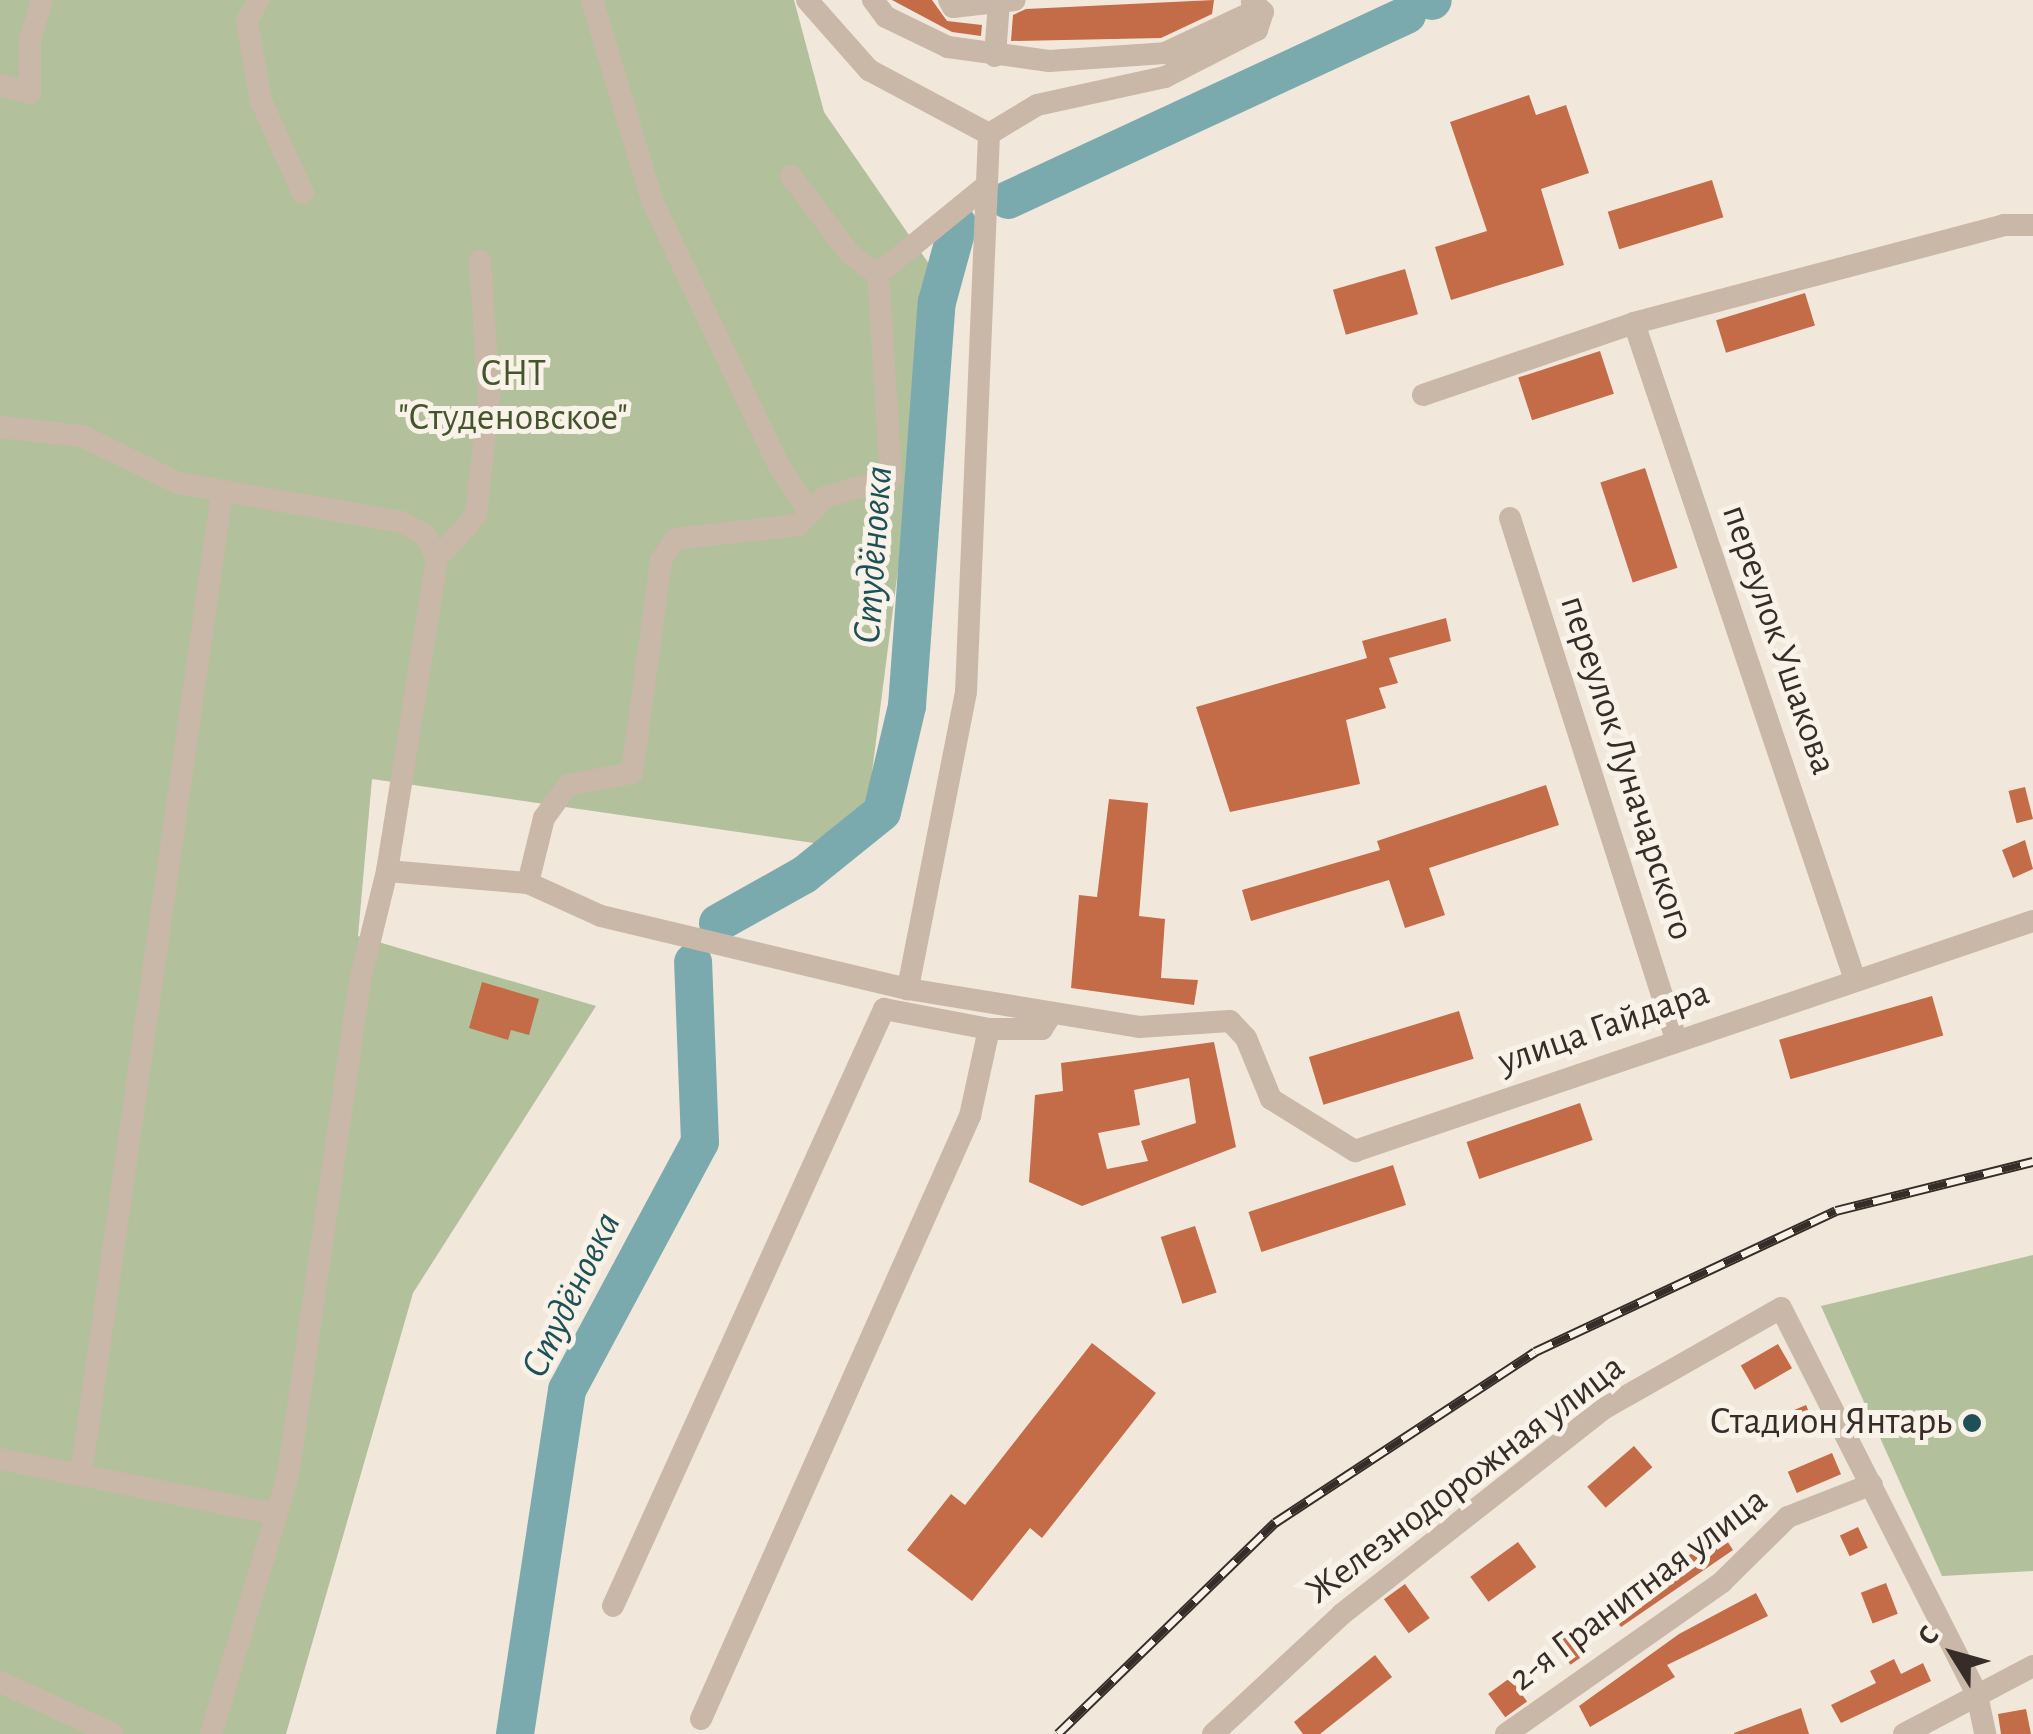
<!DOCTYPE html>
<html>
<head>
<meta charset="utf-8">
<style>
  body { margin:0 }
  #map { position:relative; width:2033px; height:1734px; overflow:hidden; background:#f1e8db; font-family:"Alegreya Sans",sans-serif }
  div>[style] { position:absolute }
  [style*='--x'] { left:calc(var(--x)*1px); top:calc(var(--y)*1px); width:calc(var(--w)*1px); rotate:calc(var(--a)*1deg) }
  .green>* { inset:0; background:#b2c09c }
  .river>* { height:38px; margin:-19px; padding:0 19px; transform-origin:19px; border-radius:19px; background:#7baaae }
  .building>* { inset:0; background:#c46b47; transform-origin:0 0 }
  .minor>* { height:22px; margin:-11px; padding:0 11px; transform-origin:11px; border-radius:11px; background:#c9b8a8 }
  .rail>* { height:10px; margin-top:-5px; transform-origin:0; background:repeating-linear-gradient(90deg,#f9f2e8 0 19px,#362d28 0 38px); box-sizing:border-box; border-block:2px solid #362d28 }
  .dots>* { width:28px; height:28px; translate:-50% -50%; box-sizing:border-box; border:5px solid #f9f2e8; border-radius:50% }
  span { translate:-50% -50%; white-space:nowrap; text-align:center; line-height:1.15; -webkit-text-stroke:10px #f9f2e8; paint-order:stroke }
  .park-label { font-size:38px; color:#44542c }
  .street-label { font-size:38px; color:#362d28 }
  .poi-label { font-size:38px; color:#362d28 }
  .right { translate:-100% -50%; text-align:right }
  .water-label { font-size:40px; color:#1e5157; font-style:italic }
  .north { position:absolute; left:1903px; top:1604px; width:100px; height:100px; -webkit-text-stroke:8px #f9f2e8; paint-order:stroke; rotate:307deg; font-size:28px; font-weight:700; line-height:40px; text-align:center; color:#362d28 }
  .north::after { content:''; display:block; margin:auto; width:35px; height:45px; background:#362d28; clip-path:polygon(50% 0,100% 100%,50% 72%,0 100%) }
</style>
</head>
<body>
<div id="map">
  <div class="green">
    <i style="clip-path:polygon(0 0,794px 0,824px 112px,936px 274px,862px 850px,372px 779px,358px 936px,596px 1006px,413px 1293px,286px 1734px,0 1734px)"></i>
    <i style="clip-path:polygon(2033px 1255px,2033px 1571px,1942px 1576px,1821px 1306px)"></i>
  </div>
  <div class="river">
    <i style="--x:1432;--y:1;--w:1;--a:-45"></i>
    <i style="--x:1008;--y:200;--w:440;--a:-24.9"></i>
    <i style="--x:718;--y:923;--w:98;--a:-29.2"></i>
    <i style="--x:804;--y:875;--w:100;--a:-38.9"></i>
    <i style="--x:882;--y:812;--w:109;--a:-76.7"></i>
    <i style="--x:907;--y:706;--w:405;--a:-85.8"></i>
    <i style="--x:937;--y:302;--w:80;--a:-74.7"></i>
    <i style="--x:515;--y:1734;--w:348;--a:-81.4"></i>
    <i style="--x:567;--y:1390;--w:281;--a:-61.8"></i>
    <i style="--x:700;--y:1142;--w:180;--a:-92.2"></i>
  </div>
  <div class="building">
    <i style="clip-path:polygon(892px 0,932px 0,947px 21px,982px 25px,981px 36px,952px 32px)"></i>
    <i style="clip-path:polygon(1214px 0,1212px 14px,1161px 38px,1011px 41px,1013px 15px,1026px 9px)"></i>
    <i style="clip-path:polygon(1529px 95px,1536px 115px,1566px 105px,1589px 173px,1541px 189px,1564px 265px,1451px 300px,1435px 247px,1487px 231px,1450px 122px)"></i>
    <i style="left:1712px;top:180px;width:39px;height:109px;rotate:73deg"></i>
    <i style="left:1405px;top:269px;width:47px;height:75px;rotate:74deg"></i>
    <i style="left:1805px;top:293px;width:34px;height:93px;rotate:73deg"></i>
    <i style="left:1600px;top:351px;width:45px;height:86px;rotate:72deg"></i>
    <i style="left:1645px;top:468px;width:105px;height:47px;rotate:72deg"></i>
    <i style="clip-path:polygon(1446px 618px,1451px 641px,1389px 658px,1398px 683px,1379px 688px,1386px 708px,1346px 720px,1360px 784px,1230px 812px,1196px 707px,1367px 658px,1362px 641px)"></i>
    <i style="clip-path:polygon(1546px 785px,1559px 825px,1429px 868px,1445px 915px,1405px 928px,1389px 880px,1251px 921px,1242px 890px,1380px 850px,1377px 841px)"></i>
    <i style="left:2025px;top:787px;width:33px;height:17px;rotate:76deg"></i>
    <i style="clip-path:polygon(1109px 799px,1148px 803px,1139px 916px,1165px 919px,1161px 978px,1198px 980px,1194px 1005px,1071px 988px,1079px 895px,1097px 897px)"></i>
    <i style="clip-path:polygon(2025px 840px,2033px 869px,2013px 878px,2002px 850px)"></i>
    <i style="clip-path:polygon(482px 982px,539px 999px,529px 1035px,511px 1030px,508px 1040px,469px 1028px)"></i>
    <i style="left:1932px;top:996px;width:41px;height:159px;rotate:74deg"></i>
    <i style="left:1459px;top:1011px;width:50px;height:157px;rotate:73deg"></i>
    <i style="clip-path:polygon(evenodd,1214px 1042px,1236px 1147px,1082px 1206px,1029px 1182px,1035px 1095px,1063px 1091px,1061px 1063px,1214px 1042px,1189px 1078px,1196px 1123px,1141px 1141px,1148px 1161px,1107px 1169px,1098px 1133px,1140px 1125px,1134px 1090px,1189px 1078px)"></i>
    <i style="left:1580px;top:1103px;width:39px;height:120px;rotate:71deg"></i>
    <i style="left:1393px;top:1165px;width:42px;height:152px;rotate:72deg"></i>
    <i style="left:1195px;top:1226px;width:70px;height:36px;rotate:72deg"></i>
    <i style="clip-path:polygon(1092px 1343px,1156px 1393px,1042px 1538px,1030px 1528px,972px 1601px,907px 1550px,951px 1494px,965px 1505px)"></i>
    <i style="left:1778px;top:1344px;width:28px;height:43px;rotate:60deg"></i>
    <i style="left:1806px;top:1405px;width:23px;height:28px;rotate:67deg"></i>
    <i style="left:1634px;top:1446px;width:28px;height:62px;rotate:49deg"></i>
    <i style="left:1832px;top:1453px;width:23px;height:48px;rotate:67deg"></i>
    <i style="clip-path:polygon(1718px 1527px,1733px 1550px,1621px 1627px,1605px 1605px,1701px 1548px,1696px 1541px)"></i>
    <i style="left:1858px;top:1527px;width:23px;height:20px;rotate:65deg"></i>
    <i style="left:1518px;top:1542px;width:31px;height:59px;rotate:54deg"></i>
    <i style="left:1886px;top:1583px;width:33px;height:27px;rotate:69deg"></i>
    <i style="left:1405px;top:1584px;width:42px;height:26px;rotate:54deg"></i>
    <i style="clip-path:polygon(1756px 1593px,1768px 1616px,1667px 1665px,1675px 1677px,1590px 1727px,1579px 1706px,1679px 1634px)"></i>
    <i style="left:1574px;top:1628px;width:28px;height:24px;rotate:55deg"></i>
    <i style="clip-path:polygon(1375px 1655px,1392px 1677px,1320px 1734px,1303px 1734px,1294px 1722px)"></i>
    <i style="clip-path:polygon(1894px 1659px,1901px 1674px,1923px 1663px,1931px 1681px,1841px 1723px,1831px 1705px,1876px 1683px,1870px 1671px)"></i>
    <i style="left:1510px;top:1678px;width:29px;height:27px;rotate:54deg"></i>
    <i style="clip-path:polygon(1801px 1708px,1809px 1734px,1734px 1734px,1734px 1733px)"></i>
    <i style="clip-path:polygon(2026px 1709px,2031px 1734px,2001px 1734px,1998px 1714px)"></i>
  </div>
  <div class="minor">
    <i style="--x:258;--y:0;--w:25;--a:117"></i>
    <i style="--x:247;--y:22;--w:80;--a:80"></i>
    <i style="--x:261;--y:101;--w:101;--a:65.5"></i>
    <i style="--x:592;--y:0;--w:212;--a:73.3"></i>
    <i style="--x:653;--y:203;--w:289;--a:64.4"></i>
    <i style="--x:778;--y:464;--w:59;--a:56.9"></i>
    <i style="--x:807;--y:0;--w:94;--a:48.5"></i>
    <i style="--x:869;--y:70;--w:136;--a:28.1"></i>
    <i style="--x:989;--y:134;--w:558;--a:92.36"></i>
    <i style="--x:966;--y:692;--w:303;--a:101.1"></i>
    <i style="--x:873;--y:0;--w:21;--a:53"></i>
    <i style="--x:886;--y:17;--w:69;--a:25.8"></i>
    <i style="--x:948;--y:47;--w:102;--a:7.9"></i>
    <i style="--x:1049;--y:61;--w:116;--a:-3.9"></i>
    <i style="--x:1165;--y:53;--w:104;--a:-25.1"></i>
    <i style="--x:949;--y:0;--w:8;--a:60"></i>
    <i style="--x:953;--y:7;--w:62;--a:-6.4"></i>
    <i style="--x:995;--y:56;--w:55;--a:-85.8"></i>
    <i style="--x:0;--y:85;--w:31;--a:15"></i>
    <i style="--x:30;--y:93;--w:53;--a:-90"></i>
    <i style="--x:30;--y:40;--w:42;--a:-73.3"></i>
    <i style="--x:989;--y:134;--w:56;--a:-31.1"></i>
    <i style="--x:1037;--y:105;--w:131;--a:-12.3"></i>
    <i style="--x:1165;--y:77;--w:103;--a:-27.1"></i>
    <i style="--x:1257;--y:30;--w:19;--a:-72"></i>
    <i style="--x:1263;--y:12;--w:15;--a:-138"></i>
    <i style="--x:791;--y:176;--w:98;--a:52.9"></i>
    <i style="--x:850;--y:254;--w:34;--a:36"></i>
    <i style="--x:1634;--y:323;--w:693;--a:71.41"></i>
    <i style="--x:1423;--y:395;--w:223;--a:-18.8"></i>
    <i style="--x:1634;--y:323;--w:383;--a:-14.8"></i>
    <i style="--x:2004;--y:225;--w:29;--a:0"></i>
    <i style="--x:0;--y:427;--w:82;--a:6.3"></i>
    <i style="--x:82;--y:436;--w:107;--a:26.1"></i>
    <i style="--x:178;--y:483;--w:227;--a:9.9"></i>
    <i style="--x:402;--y:522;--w:28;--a:30"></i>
    <i style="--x:426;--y:536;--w:25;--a:64"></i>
    <i style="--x:1510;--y:518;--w:547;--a:72.33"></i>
    <i style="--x:387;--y:871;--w:142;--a:4.9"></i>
    <i style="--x:528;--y:883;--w:80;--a:24.3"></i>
    <i style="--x:601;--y:916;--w:316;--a:13.4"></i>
    <i style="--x:908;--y:989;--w:234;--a:9.3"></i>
    <i style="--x:1139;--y:1027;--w:91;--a:-3.8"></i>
    <i style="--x:1230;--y:1021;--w:23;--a:47"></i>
    <i style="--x:1246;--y:1038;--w:66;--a:67.7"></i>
    <i style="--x:1271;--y:1099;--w:99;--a:31.8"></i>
    <i style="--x:1355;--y:1151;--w:716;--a:-18.74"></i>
    <i style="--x:528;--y:883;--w:67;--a:-76.2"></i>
    <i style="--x:544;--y:818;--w:41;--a:-54"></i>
    <i style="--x:568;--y:785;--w:65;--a:-10.6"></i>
    <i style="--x:632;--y:773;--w:215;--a:-82.2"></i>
    <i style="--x:661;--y:560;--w:25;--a:-56"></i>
    <i style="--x:675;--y:539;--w:124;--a:-6.5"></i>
    <i style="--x:798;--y:525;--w:39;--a:-46"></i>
    <i style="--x:825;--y:497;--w:69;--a:-16.1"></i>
    <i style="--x:891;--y:478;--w:204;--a:-93.6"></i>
    <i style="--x:878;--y:274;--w:141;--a:-39.2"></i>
    <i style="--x:0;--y:1459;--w:276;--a:11.3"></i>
    <i style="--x:81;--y:1474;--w:991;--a:-81.82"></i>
    <i style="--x:613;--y:1606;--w:656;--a:-65.58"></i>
    <i style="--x:884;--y:1009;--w:107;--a:10.8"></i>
    <i style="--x:0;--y:1682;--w:124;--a:24.7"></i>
    <i style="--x:701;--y:1719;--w:660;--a:-65.96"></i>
    <i style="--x:970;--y:1116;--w:89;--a:-77.7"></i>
    <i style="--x:989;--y:1029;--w:53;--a:0"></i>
    <i style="--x:1042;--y:1029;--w:19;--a:-58"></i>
    <i style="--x:211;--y:1734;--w:269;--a:-73.4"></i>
    <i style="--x:288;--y:1476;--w:500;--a:-81.72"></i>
    <i style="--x:360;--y:981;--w:113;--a:-76.2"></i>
    <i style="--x:387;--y:871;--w:316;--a:-80.9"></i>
    <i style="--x:437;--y:559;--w:59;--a:-48.4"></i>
    <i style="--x:476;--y:515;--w:119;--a:-83.7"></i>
    <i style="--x:489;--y:397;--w:137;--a:-93.8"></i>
    <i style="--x:1213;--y:1734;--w:176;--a:-42.9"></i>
    <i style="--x:1342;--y:1614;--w:334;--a:-38.1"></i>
    <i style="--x:1605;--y:1408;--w:202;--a:-29.6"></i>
    <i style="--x:1781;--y:1308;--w:434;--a:63.1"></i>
    <i style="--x:1977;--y:1695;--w:40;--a:78"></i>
    <i style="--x:1506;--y:1734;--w:264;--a:-35.1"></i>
    <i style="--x:1722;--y:1582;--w:93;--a:-44.6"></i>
    <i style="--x:1788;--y:1517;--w:90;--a:-21.4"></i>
    <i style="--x:1904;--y:1734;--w:146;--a:-27.8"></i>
  </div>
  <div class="rail">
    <i style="--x:1058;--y:1734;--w:303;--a:-44.2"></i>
    <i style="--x:1275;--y:1523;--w:311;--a:-33.3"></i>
    <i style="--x:1535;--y:1352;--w:332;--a:-25.1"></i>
    <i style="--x:1836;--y:1211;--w:203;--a:-14"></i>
  </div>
  <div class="dots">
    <i style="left:1972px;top:1423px;background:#1e5157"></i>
  </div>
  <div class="park-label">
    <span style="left:513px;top:397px">СНТ<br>"Студеновское"</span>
  </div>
  <div class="street-label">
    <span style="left:1778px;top:640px;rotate:71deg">переулок Ушакова</span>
    <span style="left:1626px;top:768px;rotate:72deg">переулок Луначарского</span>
    <span style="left:1604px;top:1028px;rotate:-19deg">улица Гайдара</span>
    <span style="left:1466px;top:1480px;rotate:-37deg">Железнодорожная улица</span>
    <span style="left:1639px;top:1590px;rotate:-37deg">2-я Гранитная улица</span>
  </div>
  <div class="poi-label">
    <span class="right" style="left:1952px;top:1423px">Стадион Янтарь</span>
  </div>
  <div class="water-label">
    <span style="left:873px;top:555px;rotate:-86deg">Студёновка</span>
    <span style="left:571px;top:1295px;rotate:-64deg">Студёновка</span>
  </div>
  <div class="north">С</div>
</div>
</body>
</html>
